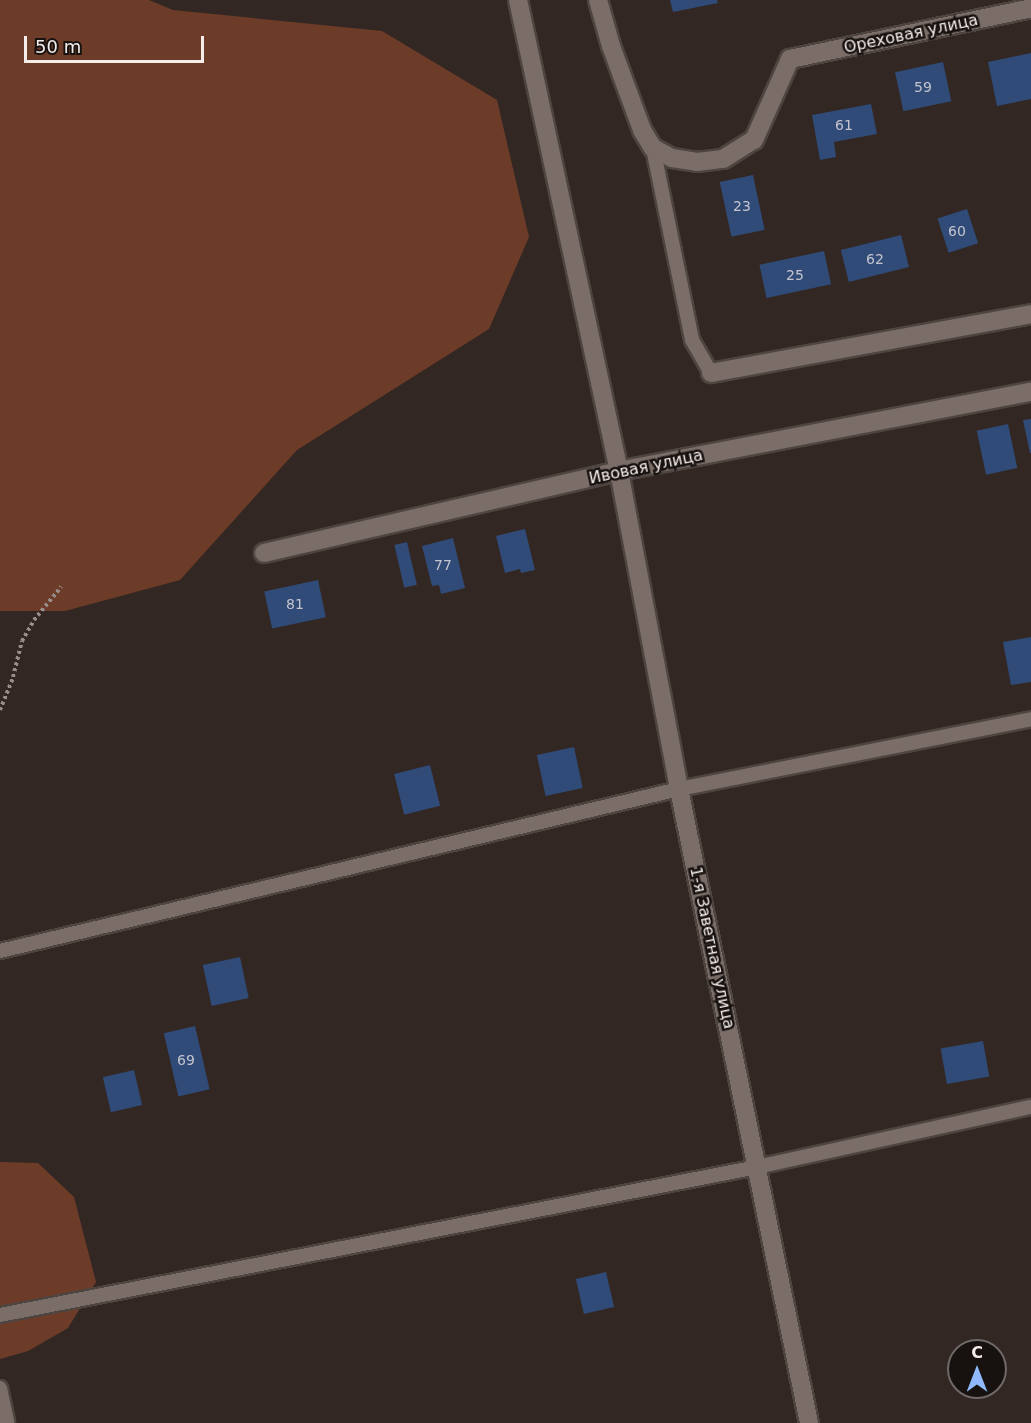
<!DOCTYPE html>
<html>
<head>
<meta charset="utf-8">
<style>
  body { margin:0 }
  #map { position:relative; width:1031px; height:1423px; overflow:hidden; background:#322723; font-family:"DejaVu Sans",sans-serif }
  div>[style] { position:absolute }
  [style*='--x'] { left:calc(var(--x)*1px); top:calc(var(--y)*1px); width:calc(var(--w)*1px); rotate:calc(var(--a)*1deg) }
  .green>* { inset:0; background:#6d3c28 }
  .building>* { inset:0; background:#304b78; transform-origin:0 0 }
  .path>* { height:4px; margin-top:-2px; transform-origin:0; background:repeating-linear-gradient(90deg,#978e8a 0 3px,transparent 0 6px) }
  .roads { filter:drop-shadow(2px 0 #4e4541) drop-shadow(-2px 0 #4e4541) drop-shadow(0 2px #4e4541) drop-shadow(0 -2px #4e4541) }
  .lane>* { height:14px; margin:-7px; padding:0 7px; transform-origin:7px; border-radius:7px; background:#7b6e69 }
  .street>* { height:18px; margin:-9px; padding:0 9px; transform-origin:9px; border-radius:9px; background:#7b6e69 }
  span { translate:-50% -50%; white-space:nowrap; text-align:center; line-height:1.15; -webkit-text-stroke:5px #171210; paint-order:stroke }
  .number-label { font-size:14px; color:#c3c4cd }
  .number-label span { -webkit-text-stroke-width:0 }
  .street-label { font-size:16px; color:#f4ece9 }
  .north { position:absolute; left:947px; top:1339px; width:60px; height:60px; box-sizing:border-box; background:#171210; border:2px solid #6f6967; border-radius:50%; rotate:0deg; font-size:16px; font-weight:700; line-height:24px; text-align:center; color:#f4ece9 }
  .north::after { content:''; display:block; margin:auto; width:21px; height:27px; background:#8fb8fd; clip-path:polygon(50% 0,100% 100%,50% 72%,0 100%) }
  .scale { position:absolute; left:24px; top:36px; width:180px; height:27px; box-sizing:border-box; border:3px solid #f4ece9; border-top:0; padding-left:8px; font-size:18px; line-height:21px; white-space:nowrap; color:#f4ece9; -webkit-text-stroke:4px #171210; paint-order:stroke }
</style>
</head>
<body>
<div id="map">
  <div class="green">
    <i style="clip-path:polygon(0 0,149px 0,173px 10px,382px 31px,497px 100px,529px 237px,489px 329px,297px 450px,180px 580px,65px 611px,0 611px)"></i>
    <i style="clip-path:polygon(0 1162px,38px 1163px,74px 1197px,96px 1282px,68px 1328px,28px 1351px,0 1359px)"></i>
  </div>
  <div class="building">
    <i style="clip-path:polygon(670px 0,717px 0,718px 3px,673px 12px)"></i>
    <i style="clip-path:polygon(1031px 53px,1031px 99px,997px 106px,988px 62px)"></i>
    <i style="left:943px;top:62px;width:40px;height:49px;rotate:78deg"></i>
    <i style="clip-path:polygon(871px 104px,877px 134px,834px 142px,836px 157px,820px 160px,812px 115px)"></i>
    <i style="left:753px;top:175px;width:56px;height:34px;rotate:78deg"></i>
    <i style="left:967px;top:209px;width:36px;height:31px;rotate:72deg"></i>
    <i style="left:901px;top:235px;width:33px;height:62px;rotate:76deg"></i>
    <i style="left:824px;top:251px;width:34px;height:66px;rotate:78deg"></i>
    <i style="clip-path:polygon(1031px 419px,1031px 453px,1030px 453px,1023px 420px)"></i>
    <i style="left:1008px;top:424px;width:45px;height:32px;rotate:78deg"></i>
    <i style="clip-path:polygon(525px 529px,535px 570px,521px 573px,520px 569px,505px 573px,496px 536px)"></i>
    <i style="clip-path:polygon(453px 538px,465px 588px,441px 594px,439px 585px,432px 586px,422px 546px)"></i>
    <i style="left:407px;top:542px;width:44px;height:13px;rotate:77deg"></i>
    <i style="left:318px;top:580px;width:38px;height:55px;rotate:78deg"></i>
    <i style="clip-path:polygon(1031px 637px,1031px 682px,1011px 685px,1003px 642px)"></i>
    <i style="left:574px;top:747px;width:42px;height:38px;rotate:78deg"></i>
    <i style="left:430px;top:765px;width:42px;height:37px;rotate:76deg"></i>
    <i style="left:240px;top:957px;width:42px;height:38px;rotate:78deg"></i>
    <i style="left:195px;top:1026px;width:65px;height:32px;rotate:77deg"></i>
    <i style="left:983px;top:1041px;width:36px;height:43px;rotate:80deg"></i>
    <i style="left:134px;top:1070px;width:36px;height:32px;rotate:77deg"></i>
    <i style="left:606px;top:1272px;width:36px;height:31px;rotate:77deg"></i>
  </div>
  <div class="path">
    <i style="--x:0;--y:710;--w:35;--a:-68"></i>
    <i style="--x:13;--y:677;--w:37;--a:-76"></i>
    <i style="--x:22;--y:641;--w:24;--a:-60"></i>
    <i style="--x:34;--y:620;--w:43;--a:-50.7"></i>
  </div>
  <div class="roads">
    <div class="lane">
      <i style="--x:653;--y:148;--w:196;--a:78.5"></i>
      <i style="--x:692;--y:340;--w:38;--a:60"></i>
      <i style="--x:0;--y:951;--w:698;--a:-13.42"></i>
      <i style="--x:679;--y:789;--w:359;--a:-11.2"></i>
      <i style="--x:0;--y:1315;--w:771;--a:-11.06"></i>
      <i style="--x:757;--y:1167;--w:280;--a:-12.4"></i>
      <i style="--x:0;--y:1388;--w:35;--a:78"></i>
      <i style="--x:7;--y:1422;--w:4;--a:166"></i>
    </div>
    <div class="street">
      <i style="--x:518;--y:0;--w:482;--a:77.9"></i>
      <i style="--x:619;--y:471;--w:324;--a:79.3"></i>
      <i style="--x:679;--y:789;--w:647;--a:78.41"></i>
      <i style="--x:598;--y:0;--w:48;--a:74.2"></i>
      <i style="--x:611;--y:46;--w:90;--a:69.7"></i>
      <i style="--x:642;--y:130;--w:21;--a:59"></i>
      <i style="--x:653;--y:148;--w:21;--a:28"></i>
      <i style="--x:672;--y:158;--w:25;--a:9"></i>
      <i style="--x:697;--y:162;--w:26;--a:-7"></i>
      <i style="--x:723;--y:159;--w:36;--a:-32"></i>
      <i style="--x:754;--y:140;--w:89;--a:-66"></i>
      <i style="--x:790;--y:59;--w:246;--a:-11.9"></i>
      <i style="--x:711;--y:373;--w:325;--a:-10.4"></i>
      <i style="--x:264;--y:553;--w:364;--a:-13"></i>
      <i style="--x:619;--y:471;--w:420;--a:-10.9"></i>
    </div>
  </div>
  <div class="number-label">
    <span style="left:923px;top:87px">59</span>
    <span style="left:844px;top:125px">61</span>
    <span style="left:742px;top:206px">23</span>
    <span style="left:957px;top:231px">60</span>
    <span style="left:875px;top:259px">62</span>
    <span style="left:795px;top:275px">25</span>
    <span style="left:443px;top:565px">77</span>
    <span style="left:295px;top:604px">81</span>
    <span style="left:186px;top:1060px">69</span>
  </div>
  <div class="street-label">
    <span style="left:911px;top:34px;rotate:-12deg">Ореховая улица</span>
    <span style="left:646px;top:467px;rotate:-12deg">Ивовая улица</span>
    <span style="left:712px;top:948px;rotate:78deg">1-я Заветная улица</span>
  </div>
  <div class="north">С</div>
  <div class="scale">50 m</div>
</div>
</body>
</html>
